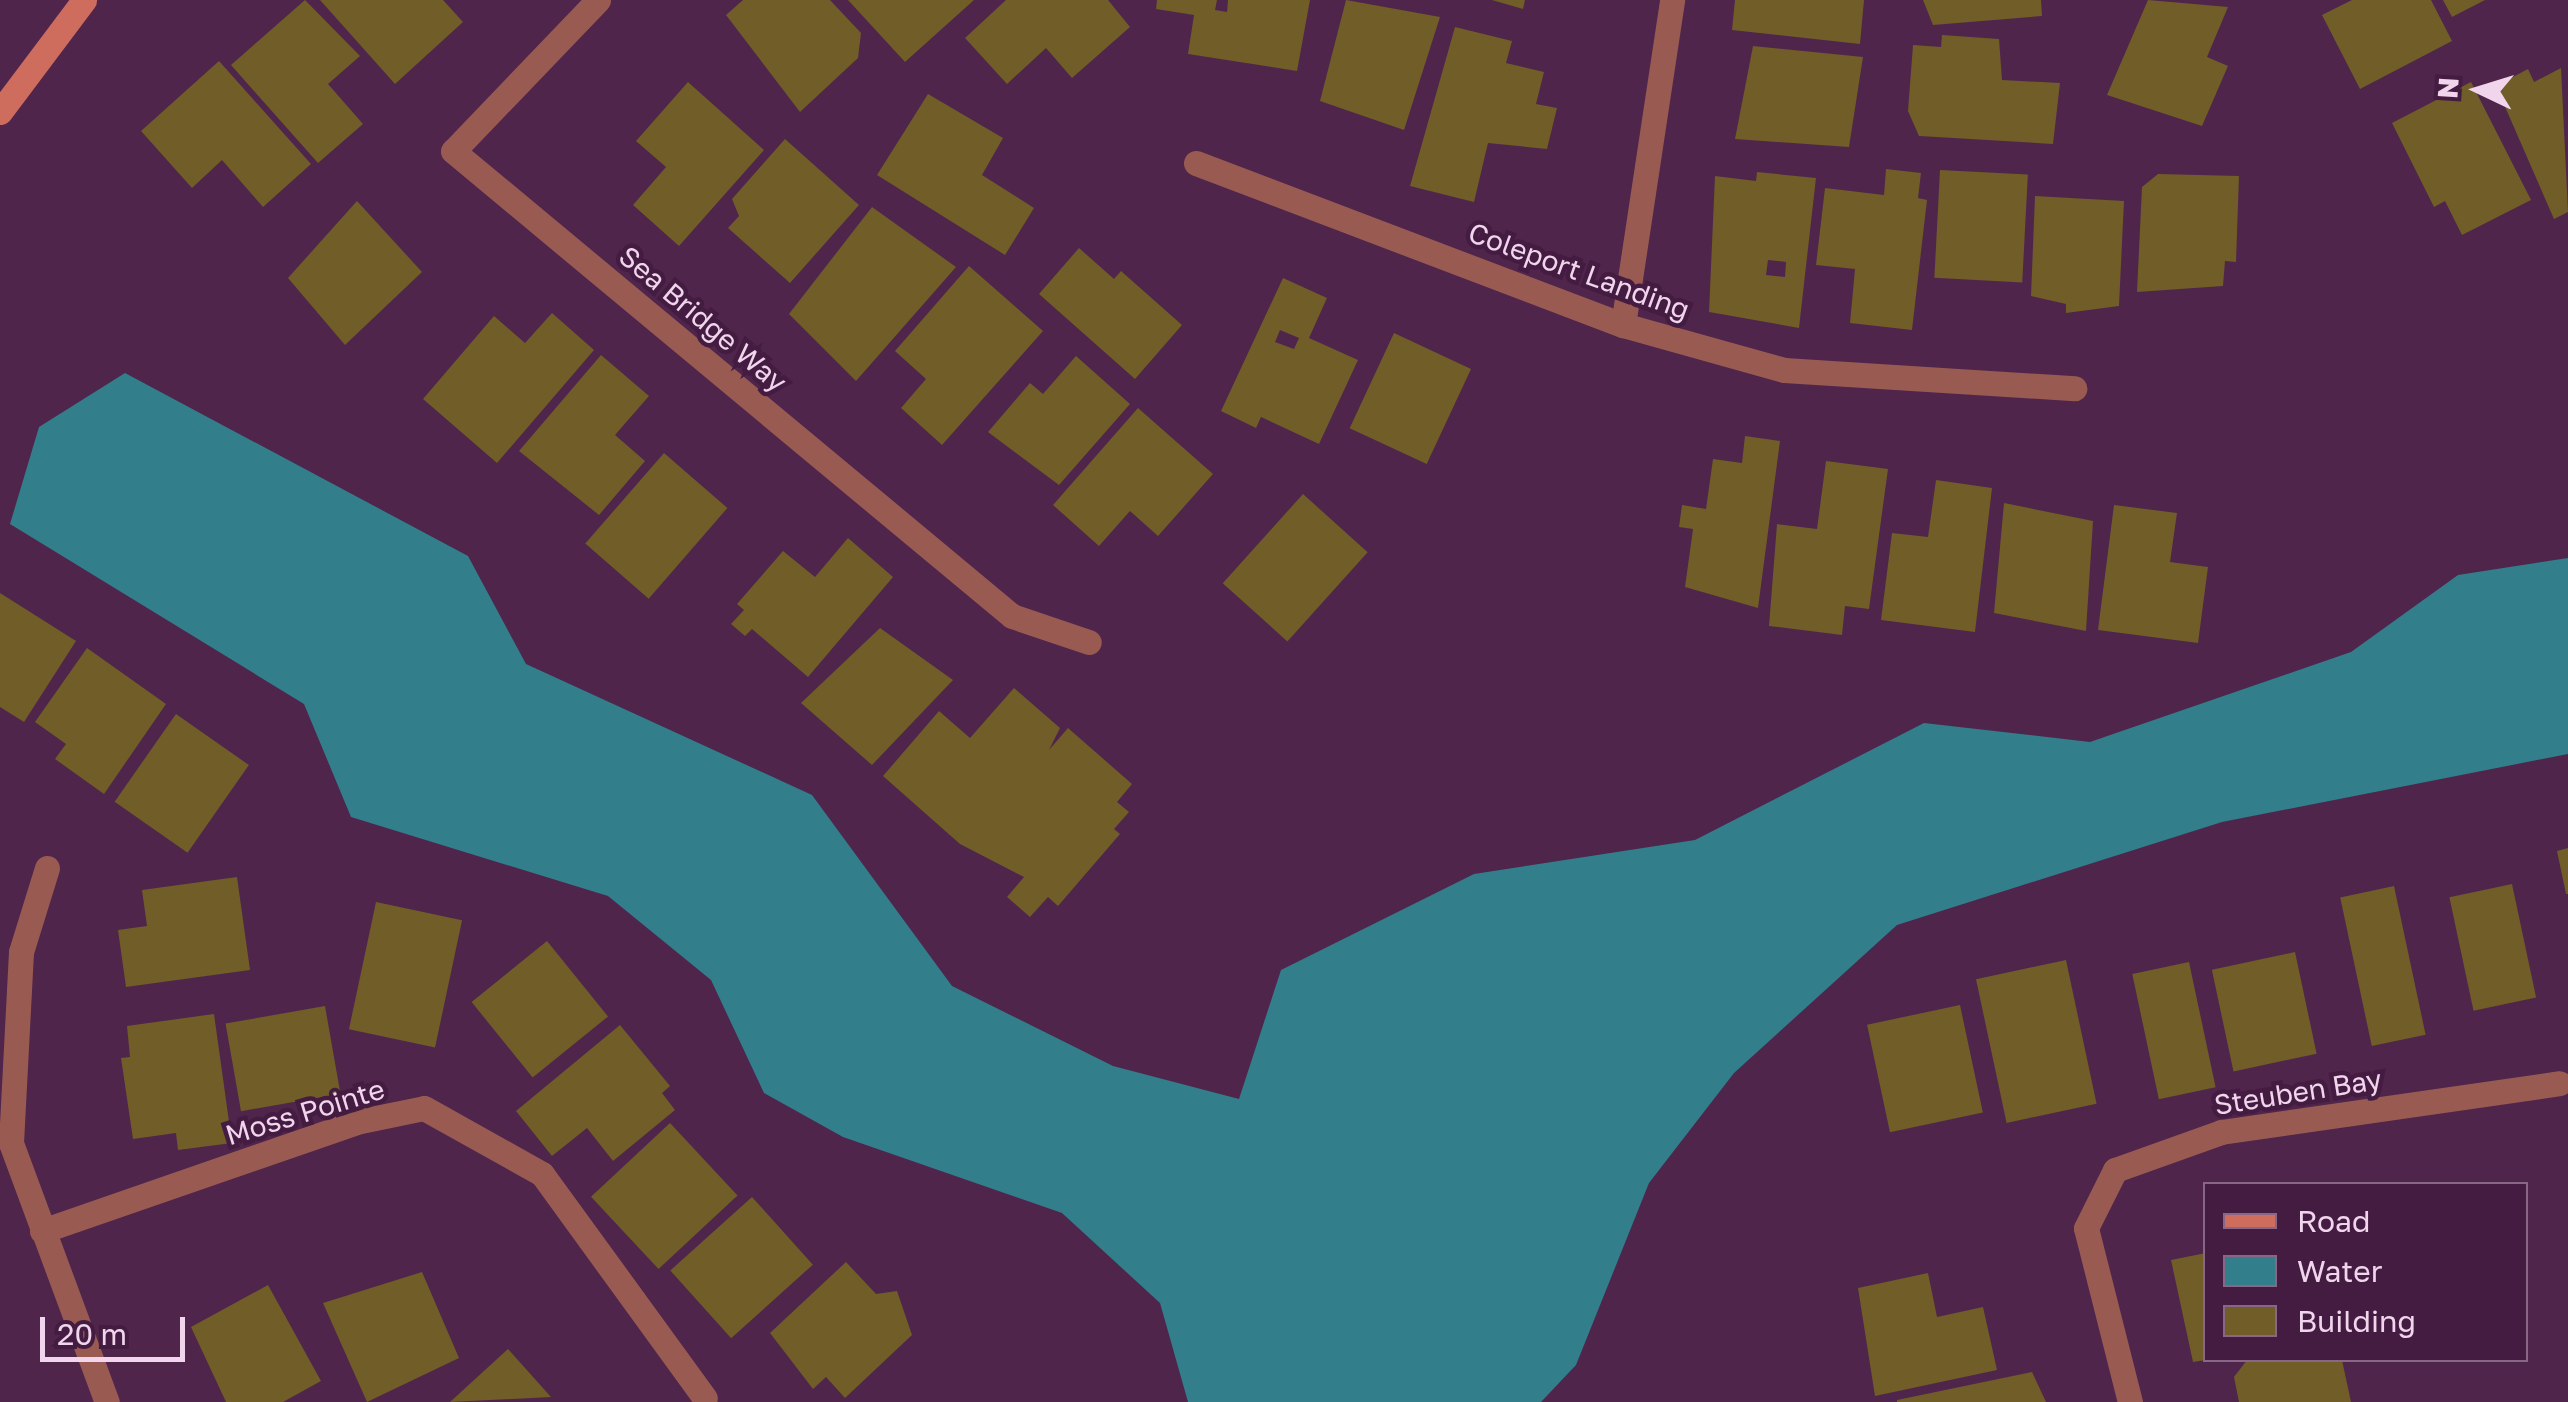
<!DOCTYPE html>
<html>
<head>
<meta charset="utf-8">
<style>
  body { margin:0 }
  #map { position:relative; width:2568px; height:1402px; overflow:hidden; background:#4f254c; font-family:"Golos Text",sans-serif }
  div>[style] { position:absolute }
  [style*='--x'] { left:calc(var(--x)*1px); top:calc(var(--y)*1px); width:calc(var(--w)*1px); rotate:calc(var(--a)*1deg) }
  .water>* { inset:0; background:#327e8a }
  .building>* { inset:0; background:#705d28; transform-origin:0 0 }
  .street>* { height:25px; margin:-12.5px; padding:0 12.5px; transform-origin:12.5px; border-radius:12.5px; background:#995b51 }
  .secondary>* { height:25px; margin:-12.5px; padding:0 12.5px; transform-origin:12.5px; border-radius:12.5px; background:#ce6c5d }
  span { translate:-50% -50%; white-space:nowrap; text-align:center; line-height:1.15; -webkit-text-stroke:9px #441b41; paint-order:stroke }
  .street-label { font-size:28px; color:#f0d5ed }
  .legend { position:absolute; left:2203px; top:1182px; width:325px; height:180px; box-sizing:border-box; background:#441b41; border:2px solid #896586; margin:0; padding:12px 18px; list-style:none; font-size:30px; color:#f0d5ed }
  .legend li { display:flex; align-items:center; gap:20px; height:50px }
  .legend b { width:50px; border:2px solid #896586 }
  .north { position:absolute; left:2428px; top:40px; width:100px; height:100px; -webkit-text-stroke:8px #441b41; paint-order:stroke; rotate:274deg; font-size:28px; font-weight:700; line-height:40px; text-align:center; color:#f0d5ed }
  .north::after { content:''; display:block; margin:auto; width:35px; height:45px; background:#f0d5ed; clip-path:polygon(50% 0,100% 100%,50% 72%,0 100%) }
  .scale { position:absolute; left:40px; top:1317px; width:145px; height:45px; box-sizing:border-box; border:5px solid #f0d5ed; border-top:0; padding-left:12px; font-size:30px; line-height:35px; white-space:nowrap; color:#f0d5ed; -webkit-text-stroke:8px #441b41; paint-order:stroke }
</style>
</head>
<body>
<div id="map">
  <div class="water">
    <i style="clip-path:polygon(125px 373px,468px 556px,526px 664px,812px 795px,952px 986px,1113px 1066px,1239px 1099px,1281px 970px,1474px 874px,1695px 840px,1924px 723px,2090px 742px,2351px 652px,2458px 575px,2568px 558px,2568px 754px,2222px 822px,1897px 925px,1734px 1073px,1649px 1183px,1576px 1365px,1541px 1402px,1188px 1402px,1160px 1303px,1062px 1213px,843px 1137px,764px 1093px,711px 980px,608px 896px,351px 817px,304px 704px,10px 524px,39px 427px)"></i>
  </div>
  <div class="building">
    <i style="clip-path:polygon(305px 0,360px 56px,328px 84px,363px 124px,318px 163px,231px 65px)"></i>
    <i style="clip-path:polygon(320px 0,443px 0,463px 22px,395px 84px)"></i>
    <i style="clip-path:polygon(743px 0,830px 0,861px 33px,858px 58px,800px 112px,726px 15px)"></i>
    <i style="clip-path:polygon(848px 0,974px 0,905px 62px)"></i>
    <i style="clip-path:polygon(1006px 0,1108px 0,1130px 27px,1072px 78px,1046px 48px,1007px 84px,965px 38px)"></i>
    <i style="clip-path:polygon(1157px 0,1217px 0,1215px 10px,1227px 12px,1228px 0,1310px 0,1297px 71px,1188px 54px,1194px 15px,1156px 9px)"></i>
    <i style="clip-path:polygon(1346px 0,1440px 17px,1404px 130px,1320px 101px)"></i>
    <i style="clip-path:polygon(1492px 0,1525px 0,1523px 9px)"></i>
    <i style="clip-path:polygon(1735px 0,1864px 0,1860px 44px,1732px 30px)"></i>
    <i style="clip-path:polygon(1923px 0,2041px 0,2042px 16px,1933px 25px)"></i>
    <i style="clip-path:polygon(2148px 0,2228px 7px,2207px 57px,2228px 66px,2202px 126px,2107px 95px)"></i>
    <i style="clip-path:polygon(2352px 0,2431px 0,2452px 41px,2360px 89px,2322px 15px)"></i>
    <i style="clip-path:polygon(2443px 0,2485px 0,2452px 17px)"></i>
    <i style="clip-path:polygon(1455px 27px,1512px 41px,1506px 63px,1544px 72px,1536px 104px,1557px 108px,1547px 149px,1488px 143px,1474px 202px,1410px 186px)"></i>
    <i style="clip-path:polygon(1942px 35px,1999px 39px,2002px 80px,2060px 83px,2053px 144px,1919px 136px,1908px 111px,1913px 45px,1941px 47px)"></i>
    <i style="clip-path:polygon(1753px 46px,1863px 57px,1849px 147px,1735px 139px)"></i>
    <i style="clip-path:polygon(219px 61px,311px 164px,263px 207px,222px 160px,192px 188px,141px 131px)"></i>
    <i style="clip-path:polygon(2561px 68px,2568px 212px,2554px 219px,2496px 86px,2528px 69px,2534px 82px)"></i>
    <i style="clip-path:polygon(688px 82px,764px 150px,679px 246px,633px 205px,666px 167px,636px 141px)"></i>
    <i style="clip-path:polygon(2471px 82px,2531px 200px,2462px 235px,2445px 201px,2434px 207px,2392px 123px)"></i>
    <i style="clip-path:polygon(928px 94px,1003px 138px,982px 175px,1034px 208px,1005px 255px,877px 175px)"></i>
    <i style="clip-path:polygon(785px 139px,859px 205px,790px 283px,728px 228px,739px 216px,732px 199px)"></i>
    <i style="clip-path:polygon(1886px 169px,1921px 173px,1918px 198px,1927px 200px,1912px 330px,1850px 323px,1855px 269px,1816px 265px,1825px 188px,1884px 195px)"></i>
    <i style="left:1940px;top:170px;width:88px;height:108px;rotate:3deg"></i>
    <i style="clip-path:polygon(evenodd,1757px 172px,1816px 178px,1799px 328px,1709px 312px,1715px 176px,1756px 181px,1757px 172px,1768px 260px,1786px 262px,1785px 277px,1766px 275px,1768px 260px)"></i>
    <i style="clip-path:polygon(2158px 174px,2239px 176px,2236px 262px,2225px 261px,2223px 286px,2137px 292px,2142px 187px)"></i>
    <i style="clip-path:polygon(2035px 196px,2124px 201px,2119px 306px,2066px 313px,2066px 304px,2031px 296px)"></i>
    <i style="clip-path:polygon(357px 201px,422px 272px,345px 345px,288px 278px)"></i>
    <i style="clip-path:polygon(872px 207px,956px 267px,856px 381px,789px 314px)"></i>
    <i style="clip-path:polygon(1079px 248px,1114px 279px,1121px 271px,1182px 325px,1135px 379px,1039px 294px)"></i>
    <i style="clip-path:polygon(969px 266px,1043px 331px,942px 445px,901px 408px,926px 379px,895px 351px)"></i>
    <i style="clip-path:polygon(evenodd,1283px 278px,1327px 298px,1309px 338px,1358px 360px,1319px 444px,1261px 417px,1256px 428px,1221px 411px,1283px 278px,1280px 330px,1299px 338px,1294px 349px,1275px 342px,1280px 330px)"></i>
    <i style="clip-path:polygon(552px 313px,594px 350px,497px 463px,423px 399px,494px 316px,525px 343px)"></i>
    <i style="left:1394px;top:333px;width:85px;height:105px;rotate:25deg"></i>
    <i style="clip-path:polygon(601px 355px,649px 396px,615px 435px,645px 461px,599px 515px,519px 451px)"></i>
    <i style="clip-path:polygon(1076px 356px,1130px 404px,1059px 485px,988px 432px,1030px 383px,1043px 394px)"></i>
    <i style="clip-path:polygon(1138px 408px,1213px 474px,1158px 536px,1130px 511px,1099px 546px,1053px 505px)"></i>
    <i style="clip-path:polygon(1745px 436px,1780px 441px,1758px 608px,1685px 587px,1693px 529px,1679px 527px,1682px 505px,1706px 509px,1713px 459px,1742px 463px)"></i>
    <i style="left:664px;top:453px;width:84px;height:120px;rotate:41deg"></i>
    <i style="clip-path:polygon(1826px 461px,1888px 469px,1869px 609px,1845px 606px,1842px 635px,1769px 626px,1777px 524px,1817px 529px)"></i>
    <i style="clip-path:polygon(1936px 480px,1992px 488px,1975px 632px,1881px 620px,1892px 533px,1928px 537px)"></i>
    <i style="left:1303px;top:494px;width:87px;height:120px;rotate:42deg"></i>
    <i style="clip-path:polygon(2004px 503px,2093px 521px,2086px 631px,1994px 613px)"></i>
    <i style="clip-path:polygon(2114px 505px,2177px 513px,2170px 562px,2208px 567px,2198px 643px,2098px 630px)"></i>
    <i style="clip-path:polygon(848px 538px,893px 577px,808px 677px,752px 629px,745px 636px,731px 624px,744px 610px,737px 604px,783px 551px,815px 577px)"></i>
    <i style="clip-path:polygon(0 593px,76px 641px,24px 722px,0 707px)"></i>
    <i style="clip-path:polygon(880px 628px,953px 680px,872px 765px,801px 703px)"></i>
    <i style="clip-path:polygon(87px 648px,166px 704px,104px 794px,55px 759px,66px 744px,35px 722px)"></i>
    <i style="clip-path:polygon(1014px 688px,1060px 728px,1049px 750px,1068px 728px,1132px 784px,1117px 802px,1129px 812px,1114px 829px,1120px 834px,1058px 906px,1048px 897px,1030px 917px,1007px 897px,1024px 877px,960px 844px,883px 776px,939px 711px,970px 738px)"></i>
    <i style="left:176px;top:714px;width:89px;height:107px;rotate:35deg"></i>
    <i style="clip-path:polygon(2568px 848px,2568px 894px,2566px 894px,2557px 851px)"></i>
    <i style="clip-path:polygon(237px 877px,250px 970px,126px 987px,118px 930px,147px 926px,142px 890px)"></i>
    <i style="left:2512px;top:884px;width:116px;height:64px;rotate:78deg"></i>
    <i style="left:2394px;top:886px;width:152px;height:55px;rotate:78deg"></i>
    <i style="left:376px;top:902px;width:88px;height:130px;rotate:12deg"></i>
    <i style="left:547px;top:941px;width:97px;height:97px;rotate:51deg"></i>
    <i style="left:2295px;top:952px;width:104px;height:85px;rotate:78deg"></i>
    <i style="left:2066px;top:960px;width:147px;height:92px;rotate:78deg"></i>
    <i style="left:2189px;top:962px;width:128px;height:58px;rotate:78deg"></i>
    <i style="left:1960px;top:1005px;width:110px;height:95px;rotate:78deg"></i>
    <i style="left:325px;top:1006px;width:89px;height:101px;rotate:80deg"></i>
    <i style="clip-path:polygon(214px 1014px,232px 1143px,178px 1150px,176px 1133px,133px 1139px,121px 1058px,130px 1057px,127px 1026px)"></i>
    <i style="clip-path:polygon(620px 1025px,670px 1086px,662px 1093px,675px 1110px,613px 1161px,587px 1128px,552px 1156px,516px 1111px)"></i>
    <i style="left:670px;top:1123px;width:99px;height:108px;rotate:47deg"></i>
    <i style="left:752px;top:1197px;width:91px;height:110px;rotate:48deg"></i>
    <i style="clip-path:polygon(2206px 1253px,2206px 1360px,2193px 1362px,2171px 1260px)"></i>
    <i style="clip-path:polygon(846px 1262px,876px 1294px,897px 1291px,912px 1335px,845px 1398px,826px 1377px,813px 1389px,770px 1333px)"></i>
    <i style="clip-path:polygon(422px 1272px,459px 1358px,367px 1402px,323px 1303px)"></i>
    <i style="clip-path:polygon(1928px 1273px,1937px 1317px,1983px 1307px,1997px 1370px,1875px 1396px,1858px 1288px)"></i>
    <i style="clip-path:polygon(268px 1285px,321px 1381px,283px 1402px,226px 1402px,191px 1327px)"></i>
    <i style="clip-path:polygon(508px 1349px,551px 1397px,450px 1402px)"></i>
    <i style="clip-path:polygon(2247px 1360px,2342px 1360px,2351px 1402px,2239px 1402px,2234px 1377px)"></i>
    <i style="clip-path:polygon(2032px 1372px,2046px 1402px,1897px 1402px,1897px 1400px)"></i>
  </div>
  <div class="street">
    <i style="--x:598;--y:0;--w:209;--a:133.8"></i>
    <i style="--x:453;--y:151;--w:727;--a:39.76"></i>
    <i style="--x:1012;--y:616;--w:81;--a:18.7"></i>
    <i style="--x:1196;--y:163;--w:457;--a:20.8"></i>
    <i style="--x:1623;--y:325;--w:167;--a:15.6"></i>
    <i style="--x:1784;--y:370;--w:291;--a:3.6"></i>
    <i style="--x:1623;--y:325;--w:329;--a:-81.4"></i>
    <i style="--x:47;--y:868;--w:88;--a:107.2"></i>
    <i style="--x:21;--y:952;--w:191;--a:93"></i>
    <i style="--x:11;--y:1143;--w:276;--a:69.7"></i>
    <i style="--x:42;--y:1231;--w:332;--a:-19.1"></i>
    <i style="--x:356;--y:1122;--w:69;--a:-11.6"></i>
    <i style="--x:424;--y:1108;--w:135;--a:29.2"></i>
    <i style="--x:542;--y:1174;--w:277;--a:54"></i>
    <i style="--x:2130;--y:1402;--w:179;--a:-104.2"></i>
    <i style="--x:2086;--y:1228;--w:65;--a:-63.4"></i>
    <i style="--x:2115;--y:1170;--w:113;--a:-19.7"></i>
    <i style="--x:2221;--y:1132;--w:342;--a:-8.2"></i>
  </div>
  <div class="secondary">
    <i style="--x:0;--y:112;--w:140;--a:-53.1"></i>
  </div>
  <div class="street-label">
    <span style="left:1579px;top:271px;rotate:20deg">Coleport Landing</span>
    <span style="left:703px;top:319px;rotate:40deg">Sea Bridge Way</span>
    <span style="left:2298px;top:1092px;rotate:-9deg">Steuben Bay</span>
    <span style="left:305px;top:1112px;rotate:-17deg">Moss Pointe</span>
  </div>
  <ul class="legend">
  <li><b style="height:12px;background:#ce6c5d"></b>Road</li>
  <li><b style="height:28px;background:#327e8a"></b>Water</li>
  <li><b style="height:28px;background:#705d28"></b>Building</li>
  </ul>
  <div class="north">N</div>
  <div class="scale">20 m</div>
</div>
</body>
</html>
